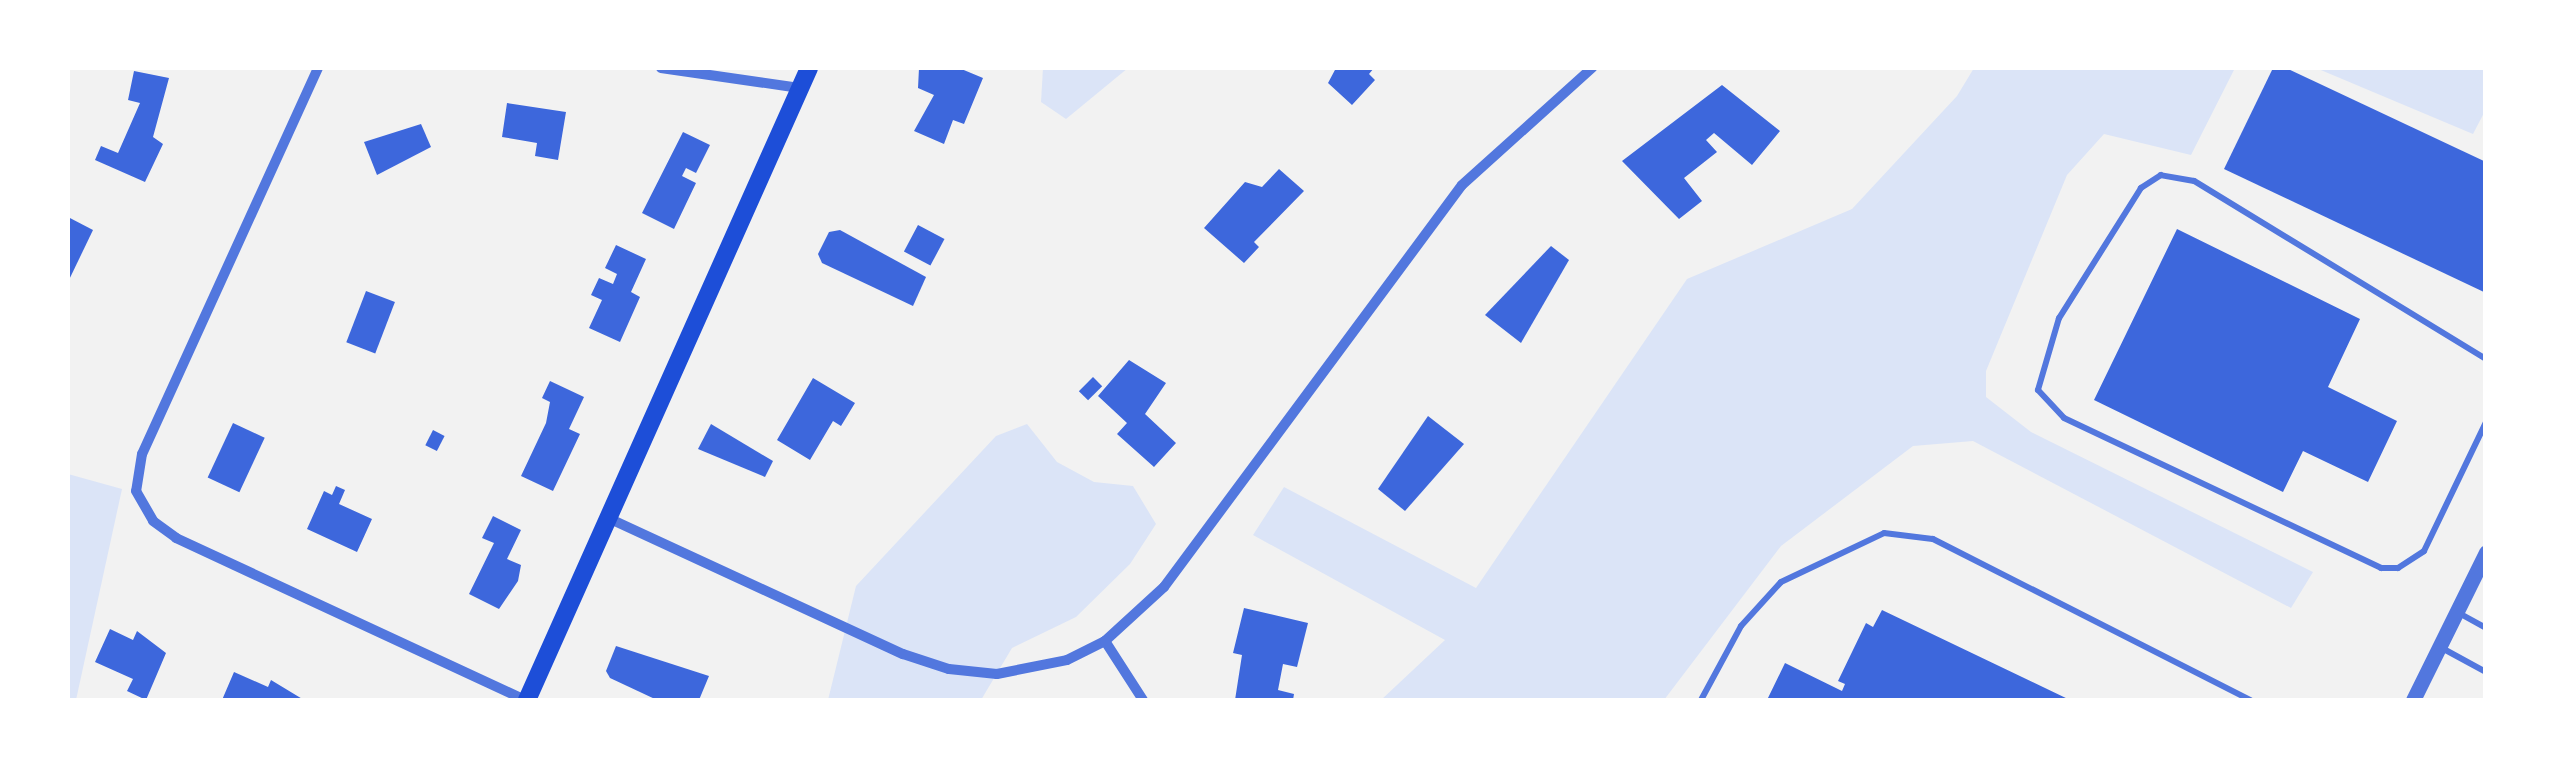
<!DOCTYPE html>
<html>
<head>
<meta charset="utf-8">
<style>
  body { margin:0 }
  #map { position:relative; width:2553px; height:768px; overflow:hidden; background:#f2f2f2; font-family:"Archivo Narrow",sans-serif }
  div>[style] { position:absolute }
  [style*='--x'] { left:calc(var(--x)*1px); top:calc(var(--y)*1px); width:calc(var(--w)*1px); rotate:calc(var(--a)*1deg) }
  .green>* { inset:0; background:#dbe4f7 }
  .building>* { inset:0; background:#3d67dc; transform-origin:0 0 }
  .service>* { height:6px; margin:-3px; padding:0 3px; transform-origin:3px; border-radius:3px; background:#5277de }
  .minor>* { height:10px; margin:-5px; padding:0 5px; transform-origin:5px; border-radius:5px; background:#5277de }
  .tertiary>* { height:15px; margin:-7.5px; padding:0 7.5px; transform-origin:7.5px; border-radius:7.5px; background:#5277de }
  .secondary>* { height:18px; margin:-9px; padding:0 9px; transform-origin:9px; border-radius:9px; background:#1d4ed8 }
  span { translate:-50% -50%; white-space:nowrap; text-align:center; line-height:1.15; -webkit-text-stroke:8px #fff; paint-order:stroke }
  .frame { position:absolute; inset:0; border:70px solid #fff; pointer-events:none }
</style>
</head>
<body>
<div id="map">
  <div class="green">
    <i style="clip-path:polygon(1043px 68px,1128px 68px,1066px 119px,1041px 102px)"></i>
    <i style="clip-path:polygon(1974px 68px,2235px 68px,2191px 155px,2104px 134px,2067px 175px,1986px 371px,1986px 397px,2031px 432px,2313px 572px,2291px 608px,1973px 441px,1913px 446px,1781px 546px,1664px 700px,1381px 700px,1445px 640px,1253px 535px,1284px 487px,1476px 588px,1687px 279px,1852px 209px,1957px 96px)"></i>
    <i style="clip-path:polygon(2316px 68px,2485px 68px,2485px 111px,2473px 134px)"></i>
    <i style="clip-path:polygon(1027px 424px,1057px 462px,1094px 482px,1133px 486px,1156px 524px,1130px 564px,1076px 617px,1012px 648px,981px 700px,828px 700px,856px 586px,996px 436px)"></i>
    <i style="clip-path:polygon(68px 474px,122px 489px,76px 700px,68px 700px)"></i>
  </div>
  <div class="building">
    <i style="clip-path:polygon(919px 68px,959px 68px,983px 78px,964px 124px,953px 120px,944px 144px,914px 131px,934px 95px,918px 88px)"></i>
    <i style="clip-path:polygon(1336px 68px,1374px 68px,1369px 74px,1375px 80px,1352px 105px,1328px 83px)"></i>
    <i style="clip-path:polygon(2273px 68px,2286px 68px,2486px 162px,2486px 293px,2224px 169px)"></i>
    <i style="clip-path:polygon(134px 71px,169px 78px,153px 137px,163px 144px,145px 182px,95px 160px,101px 146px,118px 153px,140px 103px,128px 100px)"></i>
    <i style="clip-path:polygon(1722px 85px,1780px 131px,1752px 165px,1714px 133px,1706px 140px,1717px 152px,1684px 178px,1702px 201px,1679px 219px,1622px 161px)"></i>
    <i style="clip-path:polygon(507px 103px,566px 112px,558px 160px,535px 156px,537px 143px,502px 137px)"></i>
    <i style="clip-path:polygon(421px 124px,431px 147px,377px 175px,364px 142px)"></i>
    <i style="clip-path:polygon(683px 132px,710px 145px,696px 173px,686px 168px,682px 176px,696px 183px,674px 229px,642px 213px)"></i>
    <i style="clip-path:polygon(1279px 169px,1304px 191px,1254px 242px,1259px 247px,1244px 263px,1204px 228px,1245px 182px,1262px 187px)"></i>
    <i style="clip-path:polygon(68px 217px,93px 230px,68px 282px)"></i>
    <i style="left:918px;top:225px;width:30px;height:30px;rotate:28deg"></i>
    <i style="clip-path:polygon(2177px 229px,2360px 319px,2328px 387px,2397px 421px,2368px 482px,2303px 451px,2283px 492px,2094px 400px)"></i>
    <i style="clip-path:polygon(840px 230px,926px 277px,913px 306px,822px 263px,818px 254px,829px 232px)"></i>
    <i style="clip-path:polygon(616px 245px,646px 259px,631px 292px,640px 297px,620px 342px,589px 328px,602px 300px,591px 295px,599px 278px,613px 284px,617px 274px,605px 268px)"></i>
    <i style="clip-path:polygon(1551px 246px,1569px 260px,1521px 343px,1485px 315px)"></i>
    <i style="left:366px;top:291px;width:31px;height:55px;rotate:21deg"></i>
    <i style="clip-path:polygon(1129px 360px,1166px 383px,1145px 414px,1176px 443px,1154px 467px,1117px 434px,1127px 423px,1098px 396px)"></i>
    <i style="left:1093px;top:377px;width:13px;height:20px;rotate:45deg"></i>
    <i style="clip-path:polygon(813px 378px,855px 403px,841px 426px,833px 421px,810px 460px,777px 440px)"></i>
    <i style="clip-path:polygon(550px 381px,584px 397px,569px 429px,580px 434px,553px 491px,521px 476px,546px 423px,550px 402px,542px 398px)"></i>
    <i style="clip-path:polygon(1428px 416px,1464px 444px,1405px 511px,1378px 489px)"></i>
    <i style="left:233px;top:423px;width:35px;height:60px;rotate:25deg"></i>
    <i style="clip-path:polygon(711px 424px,773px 461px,765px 477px,698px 449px)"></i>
    <i style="left:433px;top:430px;width:13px;height:17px;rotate:27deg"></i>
    <i style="clip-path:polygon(336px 486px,345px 490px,339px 504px,372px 519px,357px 552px,307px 529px,324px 491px,332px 495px)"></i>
    <i style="clip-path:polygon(493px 516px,521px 530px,507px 559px,521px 565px,518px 581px,499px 609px,469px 594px,494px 543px,482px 538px)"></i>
    <i style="clip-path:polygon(1244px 608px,1308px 623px,1297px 667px,1283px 664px,1278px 690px,1294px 694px,1293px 700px,1235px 700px,1242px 655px,1233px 653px)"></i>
    <i style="clip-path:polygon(1882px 610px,2070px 700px,1767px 700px,1785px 663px,1842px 691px,1845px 684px,1838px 681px,1866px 623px,1873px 627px)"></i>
    <i style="clip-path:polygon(110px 629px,133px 640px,137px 631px,166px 653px,146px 700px,127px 691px,133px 679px,95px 662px)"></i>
    <i style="clip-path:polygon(616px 646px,709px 676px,699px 700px,657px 700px,610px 678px,606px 671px)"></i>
    <i style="clip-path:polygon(234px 672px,268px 687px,271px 680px,304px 700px,222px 700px)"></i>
  </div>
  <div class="service">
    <i style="--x:2486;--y:359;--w:342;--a:-148.6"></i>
    <i style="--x:2194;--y:181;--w:34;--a:-170"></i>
    <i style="--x:2161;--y:175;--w:24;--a:147"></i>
    <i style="--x:2141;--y:188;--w:154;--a:122.2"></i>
    <i style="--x:2059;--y:318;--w:75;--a:106.3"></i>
    <i style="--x:2038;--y:390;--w:38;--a:47"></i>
    <i style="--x:2064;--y:418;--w:351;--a:25.3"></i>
    <i style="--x:2381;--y:568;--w:17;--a:0"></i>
    <i style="--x:2398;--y:568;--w:31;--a:-33"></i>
    <i style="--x:2424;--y:551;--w:143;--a:-64.3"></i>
    <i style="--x:2457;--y:612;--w:33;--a:29"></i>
    <i style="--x:2440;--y:647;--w:52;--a:28.5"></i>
    <i style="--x:1701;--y:700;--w:84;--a:-61.6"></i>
    <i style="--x:1741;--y:626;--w:59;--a:-47.7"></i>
    <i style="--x:1781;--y:582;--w:114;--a:-25.4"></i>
    <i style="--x:1884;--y:533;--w:49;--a:7"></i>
    <i style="--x:1933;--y:539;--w:356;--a:26.9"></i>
  </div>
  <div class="minor">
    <i style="--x:318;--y:68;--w:424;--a:114.5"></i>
    <i style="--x:142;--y:454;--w:37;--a:99"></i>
    <i style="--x:136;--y:491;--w:34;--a:60"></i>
    <i style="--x:153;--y:521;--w:29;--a:36"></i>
    <i style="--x:176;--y:538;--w:385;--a:24.9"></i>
    <i style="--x:661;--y:68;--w:140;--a:8.2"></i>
    <i style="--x:606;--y:517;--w:327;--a:24.8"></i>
    <i style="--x:903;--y:654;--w:48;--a:18.1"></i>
    <i style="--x:949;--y:669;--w:48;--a:5.9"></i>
    <i style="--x:997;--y:674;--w:71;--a:-11.3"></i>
    <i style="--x:1067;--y:660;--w:42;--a:-26.6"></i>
    <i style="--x:1105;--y:641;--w:80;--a:-42.5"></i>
    <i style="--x:1164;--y:587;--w:500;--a:-53.45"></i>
    <i style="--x:1462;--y:185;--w:175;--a:-42"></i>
    <i style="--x:1105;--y:641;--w:70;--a:57.2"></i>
  </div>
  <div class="tertiary">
    <i style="--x:2413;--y:700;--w:165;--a:-63.7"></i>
  </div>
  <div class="secondary">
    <i style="--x:527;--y:700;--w:692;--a:-65.95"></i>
  </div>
  <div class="frame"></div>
</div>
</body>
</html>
